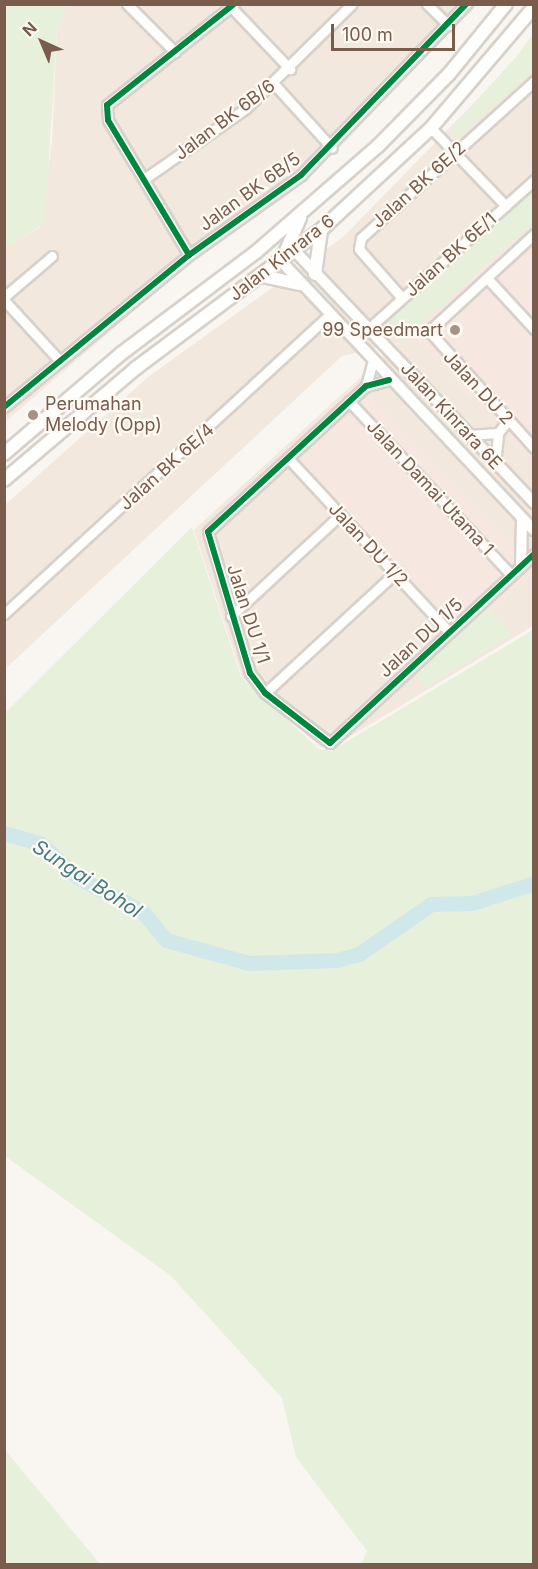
<!DOCTYPE html>
<html>
<head>
<meta charset="utf-8">
<style>
  body { margin:0 }
  #map { position:relative; width:538px; height:1569px; overflow:hidden; background:#f9f5f0; font-family:Inter,sans-serif }
  div>[style] { position:absolute }
  [style*='--x'] { left:calc(var(--x)*1px); top:calc(var(--y)*1px); width:calc(var(--w)*1px); rotate:calc(var(--a)*1deg) }
  .residential>* { inset:0; background:#f2e8de }
  .commercial>* { inset:0; background:#f6e8e1 }
  .green>* { inset:0; background:#e7f0db }
  .river>* { height:15px; margin:-7.5px; padding:0 7.5px; transform-origin:7.5px; border-radius:7.5px; background:#d0e8ea }
  .roads { filter:drop-shadow(2px 0 #d7d1cb) drop-shadow(-2px 0 #d7d1cb) drop-shadow(0 2px #d7d1cb) drop-shadow(0 -2px #d7d1cb) }
  .minor>* { height:9px; margin:-4.5px; padding:0 4.5px; transform-origin:4.5px; border-radius:4.5px; background:#fefefd }
  .tertiary>* { height:10px; margin:-5px; padding:0 5px; transform-origin:5px; border-radius:5px; background:#fefefd }
  .secondary>* { height:12px; margin:-6px; padding:0 6px; transform-origin:6px; border-radius:6px; background:#fefefd }
  .cycleway>* { height:6px; margin:-3px; padding:0 3px; transform-origin:3px; border-radius:3px; background:#00873e }
  .dots>* { width:16px; height:16px; translate:-50% -50%; box-sizing:border-box; border:3px solid #fffaf3; border-radius:50% }
  span { translate:-50% -50%; white-space:nowrap; text-align:center; line-height:1.15; -webkit-text-stroke:4.5px #fffaf3; paint-order:stroke }
  .street-label { font-size:18px; color:#7a5c4d }
  .poi-label { font-size:18px; color:#7a5c4d }
  .right { translate:-100% -50%; text-align:right }
  .left { translate:0 -50%; text-align:left }
  .water-label { font-size:20px; color:#437c86; font-style:italic }
  .frame { position:absolute; inset:0; border:6px solid #7a5c4d; pointer-events:none }
  .north { position:absolute; left:12px; top:12px; width:60px; height:60px; -webkit-text-stroke:4px #fffaf3; paint-order:stroke; rotate:316deg; font-size:16px; font-weight:700; line-height:24px; text-align:center; color:#7a5c4d }
  .north::after { content:''; display:block; margin:auto; width:21px; height:27px; background:#7a5c4d; clip-path:polygon(50% 0,100% 100%,50% 72%,0 100%) }
  .scale { position:absolute; left:331px; top:24px; width:124px; height:27px; box-sizing:border-box; border:3px solid #7a5c4d; border-top:0; padding-left:8px; font-size:18px; line-height:21px; white-space:nowrap; color:#7a5c4d; -webkit-text-stroke:4px #fffaf3; paint-order:stroke }
</style>
</head>
<body>
<div id="map">
  <div class="residential">
    <i style="clip-path:polygon(67px 5px,477px 5px,307px 178px,189px 263px,5px 422px,4px 248px,40px 227px,52px 142px,57px 30px)"></i>
    <i style="clip-path:polygon(533px 34px,533px 626px,331px 748px,320px 747px,242px 677px,194px 530px,398px 343px,342px 356px,5px 669px,5px 505px,148px 377px,343px 237px,510px 66px)"></i>
  </div>
  <div class="commercial">
    <i style="clip-path:polygon(533px 223px,533px 466px,410px 334px)"></i>
    <i style="clip-path:polygon(357px 381px,533px 568px,533px 575px,456px 644px,278px 454px)"></i>
  </div>
  <div class="green">
    <i style="clip-path:polygon(4px 5px,67px 5px,57px 30px,45px 223px,5px 248px)"></i>
    <i style="clip-path:polygon(533px 38px,533px 71px,459px 139px,453px 136px,453px 127px)"></i>
    <i style="clip-path:polygon(533px 190px,533px 223px,400px 343px,391px 316px)"></i>
    <i style="clip-path:polygon(192px 527px,241px 677px,319px 749px,331px 751px,533px 630px,533px 1564px,361px 1564px,367px 1551px,296px 1457px,282px 1398px,171px 1276px,5px 1156px,5px 713px)"></i>
    <i style="clip-path:polygon(488px 607px,512px 635px,426px 687px,414px 674px)"></i>
    <i style="clip-path:polygon(4px 1449px,96px 1559px,100px 1564px,5px 1564px)"></i>
  </div>
  <div class="river">
    <i style="--x:4;--y:833;--w:37;--a:16"></i>
    <i style="--x:40;--y:843;--w:50;--a:42.6"></i>
    <i style="--x:77;--y:877;--w:75;--a:27.9"></i>
    <i style="--x:143;--y:912;--w:36;--a:51"></i>
    <i style="--x:166;--y:940;--w:86;--a:15.5"></i>
    <i style="--x:249;--y:963;--w:88;--a:-2"></i>
    <i style="--x:337;--y:960;--w:23;--a:-15"></i>
    <i style="--x:359;--y:954;--w:88;--a:-34.8"></i>
    <i style="--x:431;--y:904;--w:41;--a:-1.4"></i>
    <i style="--x:472;--y:903;--w:65;--a:-17.9"></i>
  </div>
  <div class="roads">
    <div class="minor">
      <i style="--x:127;--y:4;--w:68;--a:45"></i>
      <i style="--x:427;--y:4;--w:30;--a:45"></i>
      <i style="--x:231;--y:7;--w:86;--a:46.4"></i>
      <i style="--x:274;--y:84;--w:86;--a:47.8"></i>
      <i style="--x:431;--y:128;--w:108;--a:46.1"></i>
      <i style="--x:144;--y:179;--w:124;--a:-34.8"></i>
      <i style="--x:246;--y:108;--w:148;--a:-44.5"></i>
      <i style="--x:534;--y:234;--w:143;--a:137.3"></i>
      <i style="--x:429;--y:331;--w:157;--a:48.1"></i>
      <i style="--x:189;--y:255;--w:157;--a:-121"></i>
      <i style="--x:108;--y:120;--w:15;--a:-94"></i>
      <i style="--x:107;--y:105;--w:162;--a:-38.5"></i>
      <i style="--x:487;--y:278;--w:69;--a:47.3"></i>
      <i style="--x:4;--y:297;--w:63;--a:-40.5"></i>
      <i style="--x:402;--y:298;--w:65;--a:-131.3"></i>
      <i style="--x:359;--y:249;--w:11;--a:-80"></i>
      <i style="--x:361;--y:238;--w:234;--a:-42.2"></i>
      <i style="--x:4;--y:300;--w:81;--a:47.5"></i>
      <i style="--x:368;--y:329;--w:223;--a:-41.9"></i>
      <i style="--x:389;--y:380;--w:24;--a:165"></i>
      <i style="--x:366;--y:386;--w:215;--a:137.3"></i>
      <i style="--x:208;--y:532;--w:147;--a:73.4"></i>
      <i style="--x:250;--y:673;--w:25;--a:53"></i>
      <i style="--x:265;--y:693;--w:82;--a:37.6"></i>
      <i style="--x:330;--y:743;--w:278;--a:-42.8"></i>
      <i style="--x:366;--y:386;--w:24;--a:-75"></i>
      <i style="--x:349;--y:401;--w:238;--a:47"></i>
      <i style="--x:4;--y:407;--w:239;--a:-39.4"></i>
      <i style="--x:189;--y:255;--w:138;--a:-35.5"></i>
      <i style="--x:301;--y:175;--w:238;--a:-46"></i>
      <i style="--x:468;--y:435;--w:30;--a:-4"></i>
      <i style="--x:288;--y:458;--w:237;--a:47.2"></i>
      <i style="--x:495;--y:464;--w:31;--a:-84"></i>
      <i style="--x:498;--y:433;--w:16;--a:-52"></i>
      <i style="--x:4;--y:614;--w:440;--a:-42.6"></i>
      <i style="--x:231;--y:616;--w:149;--a:-42.8"></i>
      <i style="--x:265;--y:693;--w:176;--a:-42.7"></i>
    </div>
    <div class="tertiary">
      <i style="--x:294;--y:250;--w:349;--a:46.5"></i>
      <i style="--x:281;--y:261;--w:369;--a:46.8"></i>
      <i style="--x:521;--y:566;--w:48;--a:-88.8"></i>
    </div>
    <div class="secondary">
      <i style="--x:282;--y:260;--w:46;--a:-66.8"></i>
      <i style="--x:315;--y:274;--w:43;--a:-82.1"></i>
      <i style="--x:262;--y:276;--w:39;--a:12"></i>
      <i style="--x:4;--y:454;--w:155;--a:-40.6"></i>
      <i style="--x:122;--y:353;--w:168;--a:-37"></i>
      <i style="--x:256;--y:252;--w:162;--a:-41"></i>
      <i style="--x:378;--y:146;--w:101;--a:-45.4"></i>
      <i style="--x:449;--y:74;--w:90;--a:-50.8"></i>
      <i style="--x:4;--y:480;--w:173;--a:-40.3"></i>
      <i style="--x:136;--y:368;--w:234;--a:-36.8"></i>
      <i style="--x:323;--y:228;--w:147;--a:-42.8"></i>
      <i style="--x:431;--y:128;--w:159;--a:-49.6"></i>
    </div>
  </div>
  <div class="cycleway">
    <i style="--x:189;--y:255;--w:157;--a:-121"></i>
    <i style="--x:108;--y:120;--w:15;--a:-94"></i>
    <i style="--x:107;--y:105;--w:162;--a:-38.5"></i>
    <i style="--x:389;--y:380;--w:24;--a:165"></i>
    <i style="--x:366;--y:386;--w:215;--a:137.3"></i>
    <i style="--x:208;--y:532;--w:147;--a:73.4"></i>
    <i style="--x:250;--y:673;--w:25;--a:53"></i>
    <i style="--x:265;--y:693;--w:82;--a:37.6"></i>
    <i style="--x:330;--y:743;--w:278;--a:-42.8"></i>
    <i style="--x:4;--y:407;--w:239;--a:-39.4"></i>
    <i style="--x:189;--y:255;--w:138;--a:-35.5"></i>
    <i style="--x:301;--y:175;--w:238;--a:-46"></i>
  </div>
  <div class="dots">
    <i style="left:455px;top:330px;background:#a69286"></i>
    <i style="left:33px;top:415px;background:#a69286"></i>
  </div>
  <div class="street-label">
    <span style="left:225px;top:120px;rotate:-37deg">Jalan BK 6B/6</span>
    <span style="left:419px;top:185px;rotate:-42deg">Jalan BK 6E/2</span>
    <span style="left:250px;top:192px;rotate:-36deg">Jalan BK 6B/5</span>
    <span style="left:451px;top:255px;rotate:-42deg">Jalan BK 6E/1</span>
    <span style="left:282px;top:258px;rotate:-38deg">Jalan Kinrara 6</span>
    <span style="left:478px;top:388px;rotate:47deg">Jalan DU 2</span>
    <span style="left:451px;top:416px;rotate:47deg">Jalan Kinrara 6E</span>
    <span style="left:167px;top:467px;rotate:-42deg">Jalan BK 6E/4</span>
    <span style="left:430px;top:488px;rotate:47deg">Jalan Damai Utama 1</span>
    <span style="left:368px;top:545px;rotate:47deg">Jalan DU 1/2</span>
    <span style="left:248px;top:614px;rotate:72deg">Jalan DU 1/1</span>
    <span style="left:421px;top:638px;rotate:-43deg">Jalan DU 1/5</span>
  </div>
  <div class="poi-label">
    <span class="right" style="left:443px;top:330px">99 Speedmart</span>
    <span class="left" style="left:45px;top:415px">Perumahan<br>Melody (Opp)</span>
  </div>
  <div class="water-label">
    <span style="left:87px;top:879px;rotate:33deg">Sungai Bohol</span>
  </div>
  <div class="frame"></div>
  <div class="north">N</div>
  <div class="scale">100 m</div>
</div>
</body>
</html>
